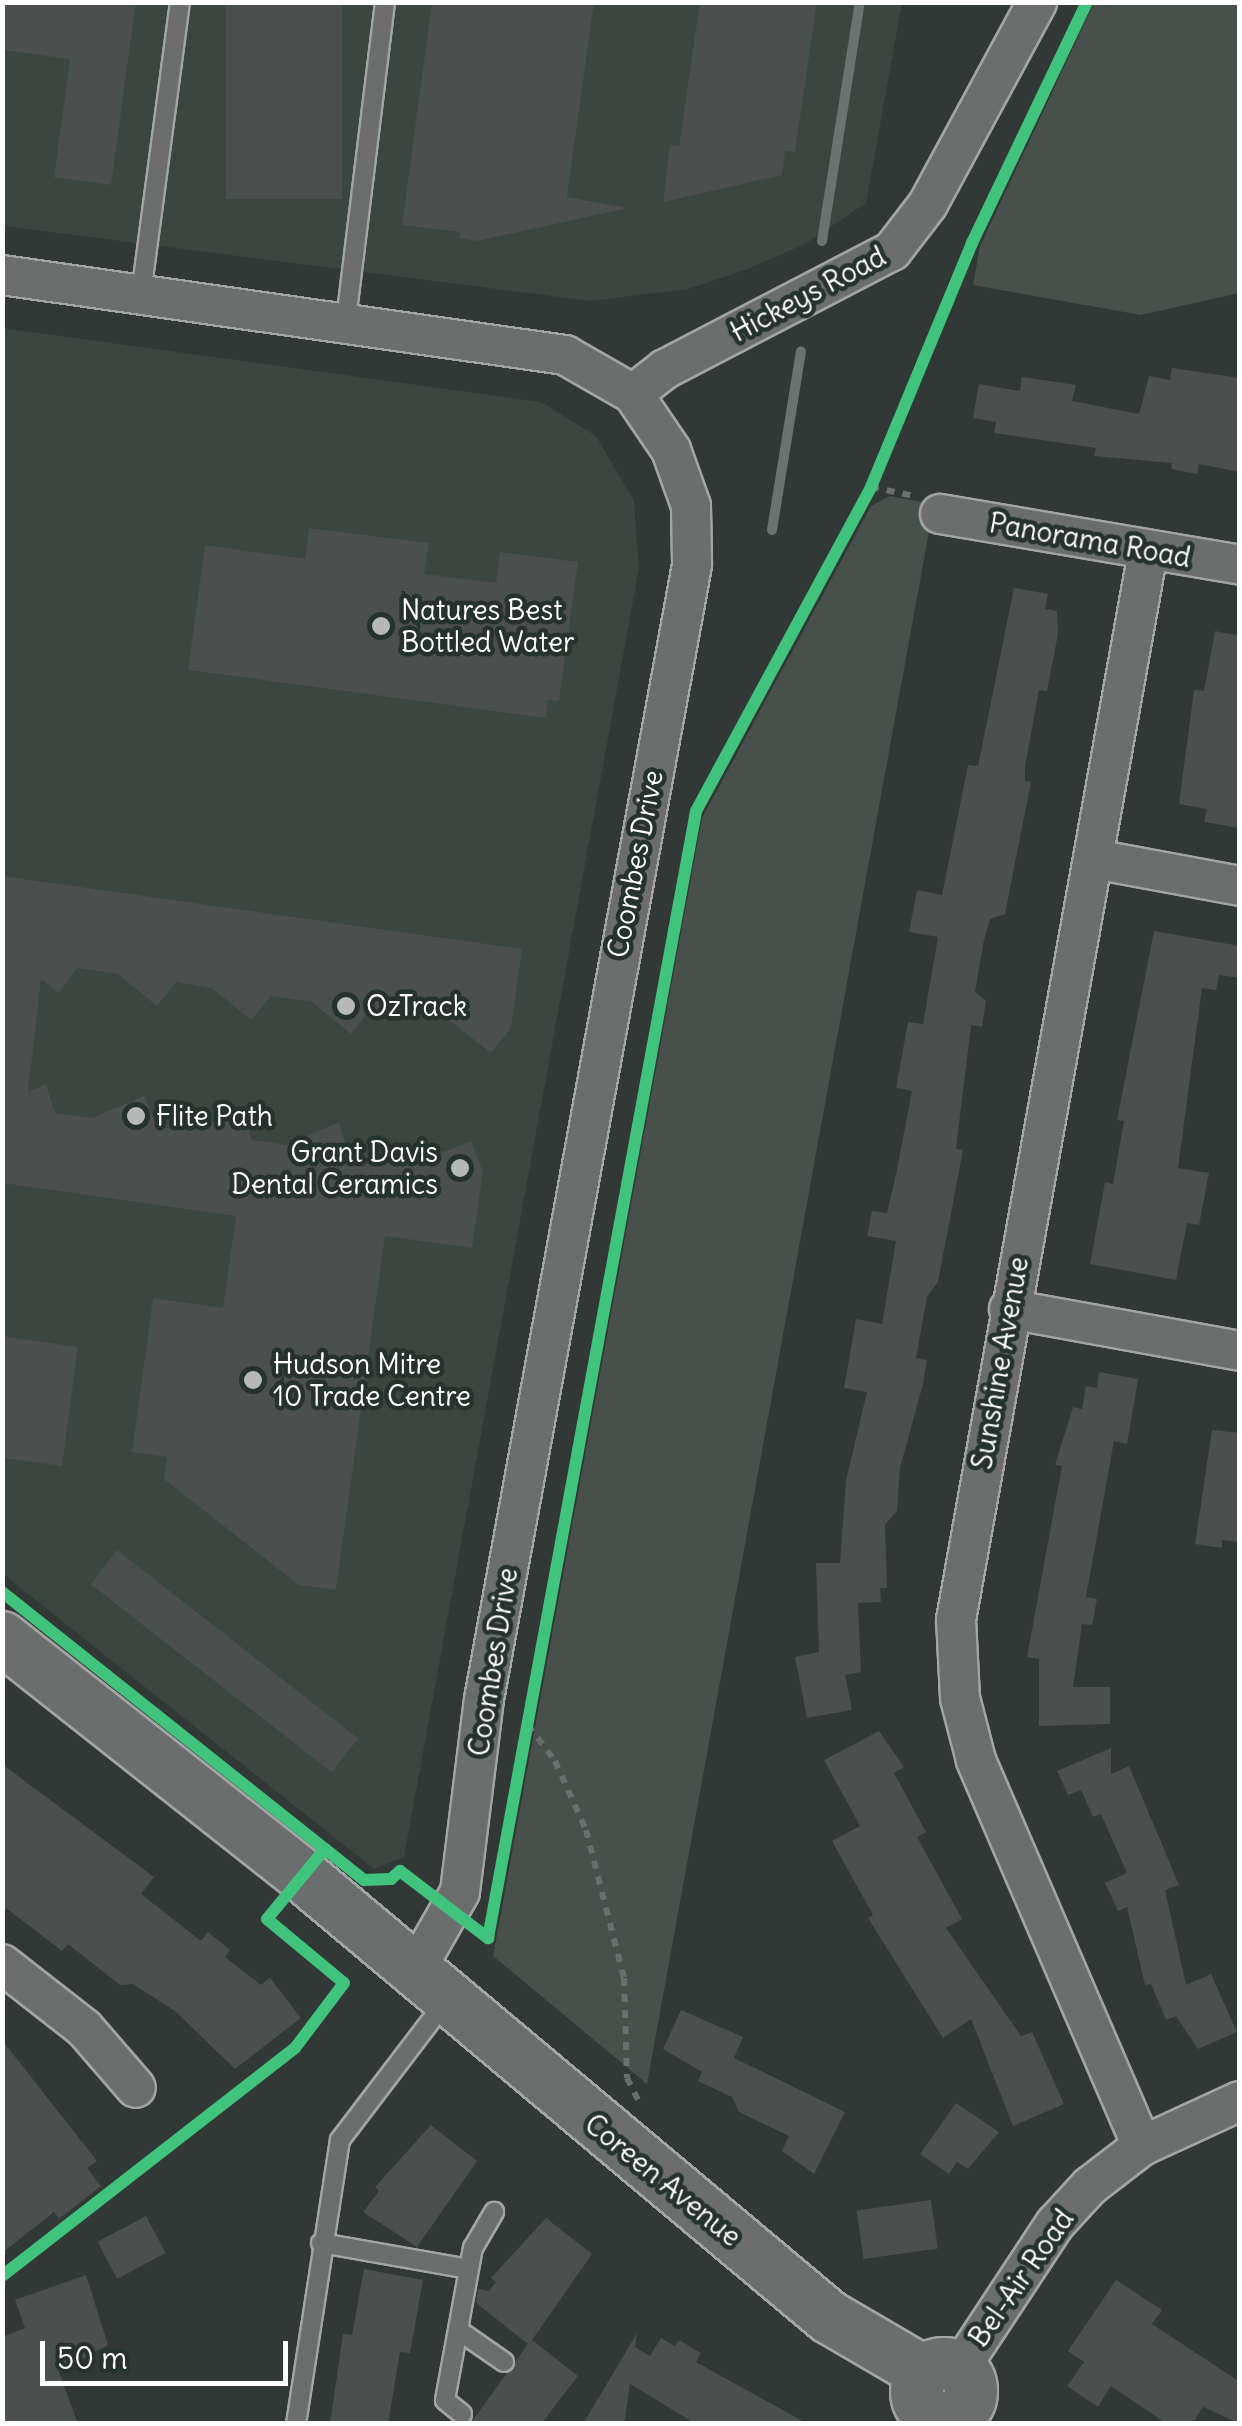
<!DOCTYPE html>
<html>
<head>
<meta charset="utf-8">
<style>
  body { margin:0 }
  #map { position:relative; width:1242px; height:2426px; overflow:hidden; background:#323835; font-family:Delius,sans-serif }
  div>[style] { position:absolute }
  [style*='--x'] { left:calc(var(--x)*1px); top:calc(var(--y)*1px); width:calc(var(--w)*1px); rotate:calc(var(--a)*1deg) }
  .built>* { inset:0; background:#3b4640 }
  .green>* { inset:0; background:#47504b }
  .stream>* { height:10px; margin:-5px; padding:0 5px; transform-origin:5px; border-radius:5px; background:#6a736f }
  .building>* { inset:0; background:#4b4f4d; transform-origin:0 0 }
  .path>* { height:6px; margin-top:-3px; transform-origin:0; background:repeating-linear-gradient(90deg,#6a6e6c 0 8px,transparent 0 16px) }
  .roads { filter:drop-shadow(2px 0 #a3a5a4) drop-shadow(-2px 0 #a3a5a4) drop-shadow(0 2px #a3a5a4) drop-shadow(0 -2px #a3a5a4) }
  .lane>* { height:18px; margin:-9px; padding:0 9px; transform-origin:9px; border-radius:9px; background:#6b6e6d }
  .street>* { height:38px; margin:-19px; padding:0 19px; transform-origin:19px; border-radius:19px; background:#6b6e6d }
  .secondary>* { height:52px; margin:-26px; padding:0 26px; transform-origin:26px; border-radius:26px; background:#6b6e6d }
  .secondary>.ring { margin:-26px; padding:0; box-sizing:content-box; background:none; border:52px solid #6b6e6d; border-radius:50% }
  .cycleway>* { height:12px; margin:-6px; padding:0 6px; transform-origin:6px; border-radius:6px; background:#40c37c }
  .dots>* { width:28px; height:28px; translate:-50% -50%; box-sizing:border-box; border:5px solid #26332d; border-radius:50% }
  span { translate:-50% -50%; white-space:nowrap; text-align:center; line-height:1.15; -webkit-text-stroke:9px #26332d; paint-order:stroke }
  .street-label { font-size:28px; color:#fff }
  .poi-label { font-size:28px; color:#fff }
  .left { translate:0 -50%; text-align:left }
  .right { translate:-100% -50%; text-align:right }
  .frame { position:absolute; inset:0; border:5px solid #fff; pointer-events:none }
  .scale { position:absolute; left:40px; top:2341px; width:248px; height:45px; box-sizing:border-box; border:5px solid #fff; border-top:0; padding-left:12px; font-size:30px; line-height:35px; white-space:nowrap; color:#fff; -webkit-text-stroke:8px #26332d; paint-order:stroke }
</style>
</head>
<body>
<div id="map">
  <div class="built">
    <i style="clip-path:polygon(3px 3px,902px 3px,866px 203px,805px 244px,748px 269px,688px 289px,591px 301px,3px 226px)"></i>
    <i style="clip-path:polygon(2px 328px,541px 402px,596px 436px,634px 501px,639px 568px,404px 1857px,374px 1869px,3px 1574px)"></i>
  </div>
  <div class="green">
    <i style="clip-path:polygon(1094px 3px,1239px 3px,1239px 293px,1141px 315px,973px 285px,980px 246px)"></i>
    <i style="clip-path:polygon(890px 496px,934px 504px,647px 2084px,493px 1956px,702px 818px,871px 506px)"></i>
  </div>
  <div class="stream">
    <i style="--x:822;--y:241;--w:242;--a:-81"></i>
    <i style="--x:772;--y:530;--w:181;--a:-80.8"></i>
  </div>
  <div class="building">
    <i style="clip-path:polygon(2px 2px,136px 2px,111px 185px,54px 177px,70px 59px,2px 50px)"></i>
    <i style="left:226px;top:2px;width:116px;height:197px"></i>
    <i style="clip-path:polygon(432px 2px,594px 2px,567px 197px,628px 208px,477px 241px,459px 238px,460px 232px,402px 225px)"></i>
    <i style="clip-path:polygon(700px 2px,817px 2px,795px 152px,785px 151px,782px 175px,663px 202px,670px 145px,679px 146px)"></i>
    <i style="clip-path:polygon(1172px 368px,1240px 378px,1240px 472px,1199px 464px,1197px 474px,1171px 469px,1172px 463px,1094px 456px,1096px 448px,994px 433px,996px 422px,973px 418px,979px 384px,1020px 391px,1022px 377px,1076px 385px,1072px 401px,1139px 414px,1149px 376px,1170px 380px)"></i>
    <i style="clip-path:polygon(309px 528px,429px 543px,424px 574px,496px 583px,500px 552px,578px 562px,559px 701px,548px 700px,546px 718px,188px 670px,205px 545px,305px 559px)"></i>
    <i style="clip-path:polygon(1014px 588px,1048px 594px,1045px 609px,1057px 611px,1058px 634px,1047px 691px,1039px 690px,1025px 767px,1025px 781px,1031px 782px,1005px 914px,990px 919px,984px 940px,975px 992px,986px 1001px,982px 1027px,971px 1025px,956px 1149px,963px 1150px,938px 1282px,927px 1297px,916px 1358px,927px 1360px,923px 1384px,900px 1468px,897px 1511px,885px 1525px,887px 1588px,880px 1588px,881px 1602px,858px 1603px,861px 1672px,845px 1675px,852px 1710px,807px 1718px,795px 1657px,819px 1652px,816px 1563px,840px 1563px,846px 1480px,867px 1392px,844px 1388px,856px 1319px,882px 1324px,896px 1241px,867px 1236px,872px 1211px,887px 1213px,896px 1174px,912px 1091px,896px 1088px,908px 1022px,923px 1024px,938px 937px,909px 932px,917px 890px,942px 895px,968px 765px,978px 766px)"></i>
    <i style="clip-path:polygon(1215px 631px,1240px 636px,1240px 828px,1204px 822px,1207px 809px,1179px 804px,1194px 690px,1204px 691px)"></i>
    <i style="clip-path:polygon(2px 876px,522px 949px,511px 1028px,491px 1053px,449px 1020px,370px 1009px,351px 1034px,312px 1002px,271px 996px,251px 1020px,212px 988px,176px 982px,157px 1006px,118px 974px,77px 968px,59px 993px,41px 979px,28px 1092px,46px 1084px,55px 1113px,92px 1118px,144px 1096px,157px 1127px,190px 1131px,242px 1109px,252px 1140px,287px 1145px,339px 1122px,348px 1153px,417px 1163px,471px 1141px,483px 1172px,472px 1248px,385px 1236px,336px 1590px,299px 1585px,164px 1479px,167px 1457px,132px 1452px,153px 1298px,223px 1308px,236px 1216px,2px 1183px)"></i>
    <i style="clip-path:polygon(1154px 931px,1240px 946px,1240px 978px,1219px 975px,1216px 990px,1202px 988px,1178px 1168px,1209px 1173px,1199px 1225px,1187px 1223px,1176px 1280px,1090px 1264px,1105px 1182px,1113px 1184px,1124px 1121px,1117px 1120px)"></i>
    <i style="clip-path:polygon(2px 1336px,78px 1347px,62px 1466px,2px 1458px)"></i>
    <i style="clip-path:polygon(1099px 1372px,1138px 1379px,1127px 1444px,1114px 1441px,1086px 1597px,1097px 1599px,1092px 1625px,1082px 1624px,1073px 1687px,1110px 1687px,1110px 1724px,1039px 1726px,1039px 1659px,1027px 1657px,1062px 1466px,1055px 1465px,1073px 1407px,1082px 1409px,1086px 1386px,1097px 1388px)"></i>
    <i style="clip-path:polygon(1212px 1430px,1240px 1433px,1240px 1542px,1222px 1540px,1222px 1548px,1195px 1544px)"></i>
    <i style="left:117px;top:1550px;width:306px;height:43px;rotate:38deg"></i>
    <i style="clip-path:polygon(879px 1731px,904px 1767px,894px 1773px,926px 1832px,917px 1837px,962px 1919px,946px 1928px,1021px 2036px,1032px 2032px,1064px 2104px,1013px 2126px,971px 2019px,943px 2038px,868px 1918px,873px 1915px,832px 1841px,860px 1826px,824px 1760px)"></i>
    <i style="clip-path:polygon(1111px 1748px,1111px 1774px,1129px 1766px,1179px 1885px,1165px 1890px,1186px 1985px,1211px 1974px,1237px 2032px,1198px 2049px,1176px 2016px,1166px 2020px,1151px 1984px,1145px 1985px,1127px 1907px,1118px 1911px,1105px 1883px,1127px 1873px,1101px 1814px,1093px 1817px,1081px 1790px,1068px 1795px,1057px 1771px)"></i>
    <i style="clip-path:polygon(2px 1764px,154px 1877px,141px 1894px,201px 1941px,208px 1932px,230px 1950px,225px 1957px,261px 1985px,270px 1978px,301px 2018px,235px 2069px,175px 2011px,133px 1984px,120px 1985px,68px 1944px,62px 1951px,2px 1905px)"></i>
    <i style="clip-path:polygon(681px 2010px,743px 2037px,734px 2058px,845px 2112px,814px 2174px,782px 2151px,789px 2136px,739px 2112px,732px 2097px,698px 2081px,702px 2072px,663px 2049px)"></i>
    <i style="clip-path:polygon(2px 2040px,97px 2161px,87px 2168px,101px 2186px,59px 2219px,54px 2212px,2px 2253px)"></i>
    <i style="clip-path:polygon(956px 2103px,999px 2132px,968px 2169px,957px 2162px,949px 2174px,920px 2154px)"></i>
    <i style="clip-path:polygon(431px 2125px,477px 2161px,417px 2247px,363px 2212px,379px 2191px,375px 2187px)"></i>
    <i style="left:931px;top:2200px;width:49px;height:75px;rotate:82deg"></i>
    <i style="left:146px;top:2216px;width:42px;height:55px;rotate:62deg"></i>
    <i style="clip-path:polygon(546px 2218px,592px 2254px,532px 2340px,578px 2376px,541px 2424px,470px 2424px,528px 2344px,476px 2303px,478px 2289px,489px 2291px,496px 2282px,491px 2278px)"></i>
    <i style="clip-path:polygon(364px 2269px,423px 2280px,410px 2353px,400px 2352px,388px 2424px,330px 2424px,343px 2334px,352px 2335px)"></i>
    <i style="clip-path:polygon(86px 2275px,108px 2345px,59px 2372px,78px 2424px,2px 2424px,2px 2337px,25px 2328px,15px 2300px)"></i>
    <i style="clip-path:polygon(1116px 2280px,1162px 2310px,1152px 2324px,1240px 2382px,1240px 2424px,1203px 2407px,1192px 2424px,1167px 2424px,1111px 2386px,1098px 2407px,1067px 2386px,1084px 2362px,1068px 2351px)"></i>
    <i style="clip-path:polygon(637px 2333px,635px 2347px,650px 2356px,661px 2338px,675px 2346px,679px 2340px,701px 2353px,696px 2362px,808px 2424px,696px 2424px,630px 2384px,624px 2424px,583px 2424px)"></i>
  </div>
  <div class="path">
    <i style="--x:871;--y:487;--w:44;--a:11.8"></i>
    <i style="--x:528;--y:1725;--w:45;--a:53.1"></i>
    <i style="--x:555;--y:1761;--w:76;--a:65.8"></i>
    <i style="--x:586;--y:1830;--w:153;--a:75.6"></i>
    <i style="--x:624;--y:1978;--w:100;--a:88.3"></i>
    <i style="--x:627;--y:2078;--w:28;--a:63"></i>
  </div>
  <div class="roads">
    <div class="lane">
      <i style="--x:141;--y:294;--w:295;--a:-82.4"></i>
      <i style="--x:346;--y:320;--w:320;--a:-83"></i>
      <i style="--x:321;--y:2243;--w:149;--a:10"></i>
      <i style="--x:458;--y:2330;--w:56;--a:34.8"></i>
      <i style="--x:462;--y:2414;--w:22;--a:-141"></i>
      <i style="--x:445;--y:2400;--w:155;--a:-79.6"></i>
      <i style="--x:473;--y:2248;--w:42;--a:-59.7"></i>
      <i style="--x:296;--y:2424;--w:287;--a:-81.2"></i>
      <i style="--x:340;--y:2140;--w:175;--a:-52.7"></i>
    </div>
    <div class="street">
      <i style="--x:2;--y:275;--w:569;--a:8.09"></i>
      <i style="--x:565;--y:355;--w:78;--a:29.8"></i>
      <i style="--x:633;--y:394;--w:68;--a:55.8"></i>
      <i style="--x:671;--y:450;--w:59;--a:70.3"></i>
      <i style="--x:691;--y:506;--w:59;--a:89"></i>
      <i style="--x:692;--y:565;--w:1153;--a:100.39"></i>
      <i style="--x:484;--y:1699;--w:194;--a:97.1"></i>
      <i style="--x:460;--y:1892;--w:95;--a:119.8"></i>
      <i style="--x:633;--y:394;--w:41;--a:-38"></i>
      <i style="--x:665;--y:369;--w:256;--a:-27.5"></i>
      <i style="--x:892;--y:251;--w:59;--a:-52.5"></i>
      <i style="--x:928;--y:204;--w:230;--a:-61.6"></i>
      <i style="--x:940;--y:514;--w:304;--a:9.6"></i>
      <i style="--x:1094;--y:859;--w:148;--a:10.5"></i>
      <i style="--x:1009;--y:1309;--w:235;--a:10.3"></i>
      <i style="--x:2;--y:1964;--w:104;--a:38"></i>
      <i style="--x:84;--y:2028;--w:79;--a:49.1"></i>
      <i style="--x:1142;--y:2146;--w:420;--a:-113.3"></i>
      <i style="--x:976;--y:1760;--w:64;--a:-104.5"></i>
      <i style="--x:960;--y:1698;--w:78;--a:-92.9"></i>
      <i style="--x:956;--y:1620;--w:1085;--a:-79.81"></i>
      <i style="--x:960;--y:2368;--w:173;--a:-56.6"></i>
      <i style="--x:1055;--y:2224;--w:52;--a:-47.4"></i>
      <i style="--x:1090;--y:2186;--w:66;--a:-37.6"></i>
      <i style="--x:1142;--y:2146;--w:108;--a:-24.7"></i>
    </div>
    <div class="secondary">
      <i style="--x:2;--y:1638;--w:384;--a:38.3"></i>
      <i style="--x:303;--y:1876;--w:686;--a:39.98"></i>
      <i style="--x:829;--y:2317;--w:109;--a:30.3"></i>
      <i class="ring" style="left:917px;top:2364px;width:2px;height:2px"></i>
    </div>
  </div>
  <div class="cycleway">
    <i style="--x:2;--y:1592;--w:413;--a:38.5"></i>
    <i style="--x:2;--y:2276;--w:371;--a:-37.9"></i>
    <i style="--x:295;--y:2048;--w:81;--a:-53"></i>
    <i style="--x:344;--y:1983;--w:100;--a:-140.3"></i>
    <i style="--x:267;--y:1919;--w:91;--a:-50.4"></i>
    <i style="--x:325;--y:1849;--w:50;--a:38.5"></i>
    <i style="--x:364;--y:1880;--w:27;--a:-2"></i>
    <i style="--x:391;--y:1879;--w:12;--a:-42"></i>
    <i style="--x:400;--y:1871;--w:111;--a:37.3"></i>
    <i style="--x:488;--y:1938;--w:1146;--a:-79.54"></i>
    <i style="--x:696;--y:811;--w:368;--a:-61.6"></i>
    <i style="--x:871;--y:487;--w:264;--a:-67.5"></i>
    <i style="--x:972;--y:243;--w:267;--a:-64.5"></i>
  </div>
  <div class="dots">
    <i style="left:381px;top:626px;background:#b7b9b8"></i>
    <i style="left:346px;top:1006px;background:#b7b9b8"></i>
    <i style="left:136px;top:1116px;background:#b7b9b8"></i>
    <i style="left:460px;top:1168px;background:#b7b9b8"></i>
    <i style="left:253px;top:1380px;background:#b7b9b8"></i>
  </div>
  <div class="street-label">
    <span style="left:808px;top:294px;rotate:-28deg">Hickeys Road</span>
    <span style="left:1090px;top:540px;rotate:10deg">Panorama Road</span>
    <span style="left:635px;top:864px;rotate:-79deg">Coombes Drive</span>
    <span style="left:1000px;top:1363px;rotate:-80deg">Sunshine Avenue</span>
    <span style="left:493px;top:1662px;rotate:-81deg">Coombes Drive</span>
    <span style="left:663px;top:2180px;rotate:39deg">Coreen Avenue</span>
    <span style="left:1021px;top:2278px;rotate:-55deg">Bel-Air Road</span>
  </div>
  <div class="poi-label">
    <span class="left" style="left:401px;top:626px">Natures Best<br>Bottled Water</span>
    <span class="left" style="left:366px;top:1006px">OzTrack</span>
    <span class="left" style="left:156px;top:1116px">Flite Path</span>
    <span class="right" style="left:438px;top:1168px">Grant Davis<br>Dental Ceramics</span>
    <span class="left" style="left:273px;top:1380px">Hudson Mitre<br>10 Trade Centre</span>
  </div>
  <div class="frame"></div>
  <div class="scale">50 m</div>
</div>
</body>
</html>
